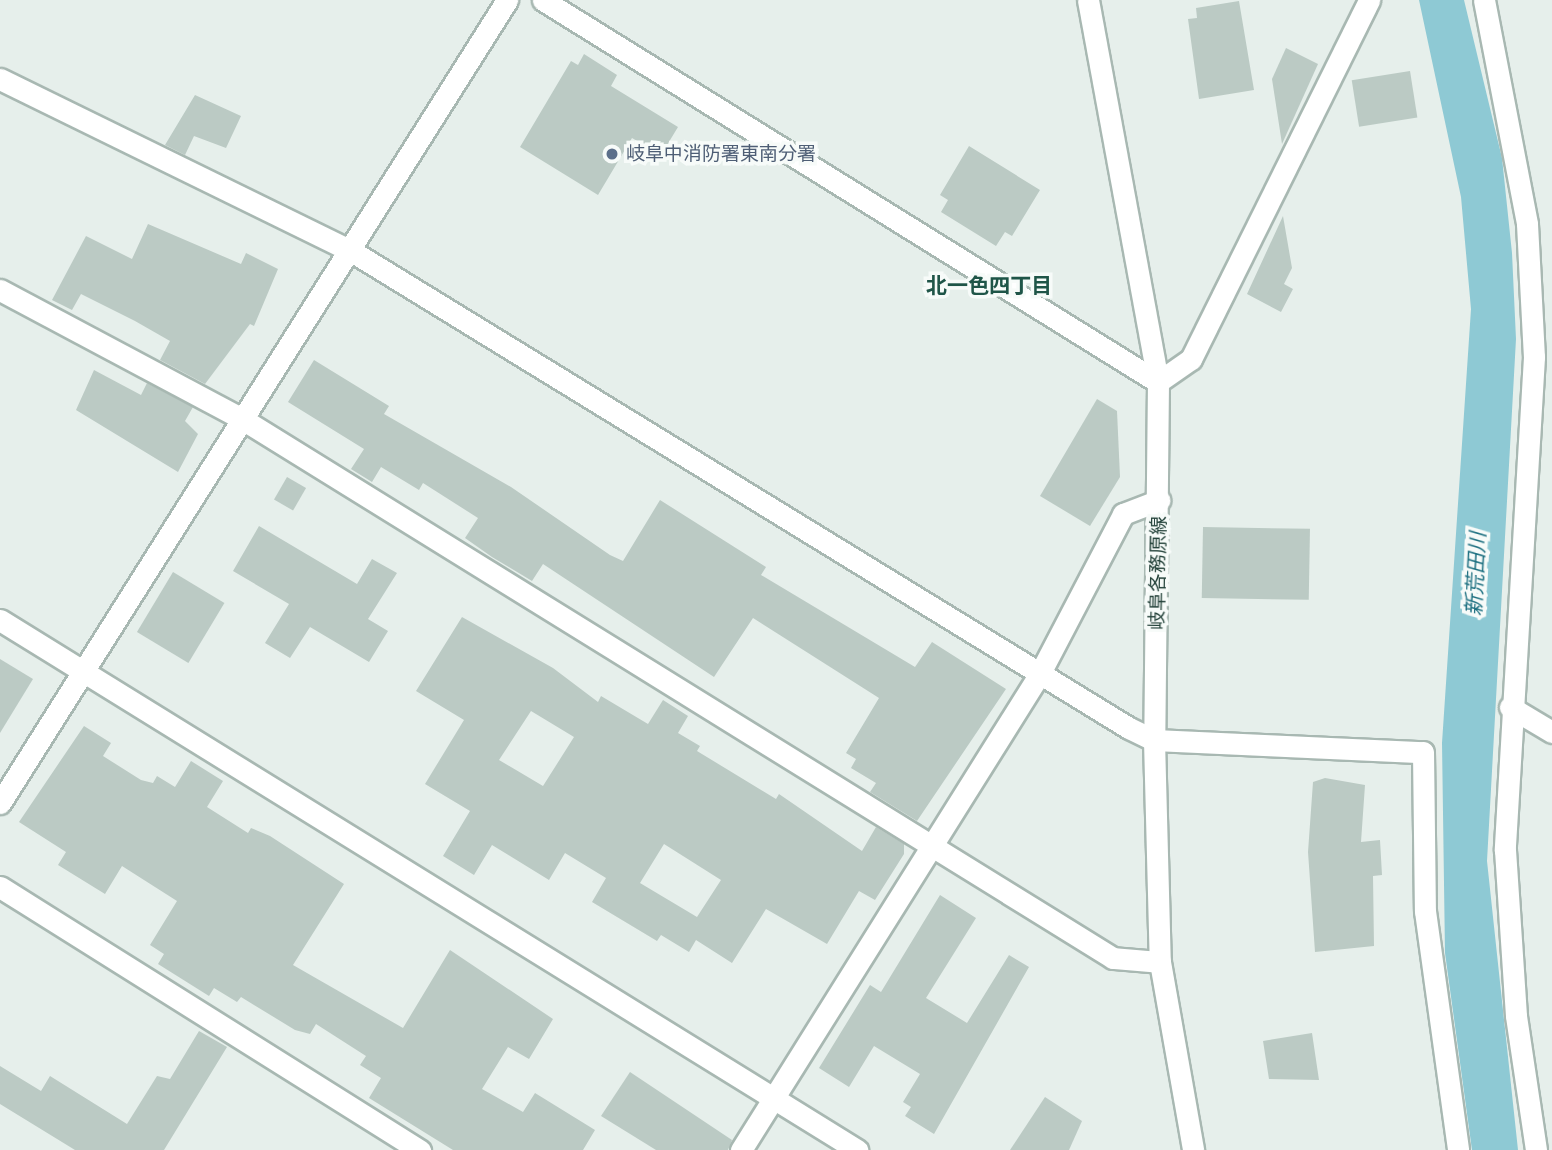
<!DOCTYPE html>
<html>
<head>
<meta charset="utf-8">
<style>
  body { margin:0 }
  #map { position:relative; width:1552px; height:1150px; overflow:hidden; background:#e6efeb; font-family:"PT Sans Narrow","Noto Sans JP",sans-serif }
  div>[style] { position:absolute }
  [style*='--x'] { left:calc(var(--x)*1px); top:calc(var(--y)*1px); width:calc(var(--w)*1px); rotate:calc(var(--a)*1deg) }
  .water>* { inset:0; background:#8ec9d4 }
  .building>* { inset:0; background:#bbcac4; transform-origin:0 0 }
  .roads { filter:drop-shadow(2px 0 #a8b8b2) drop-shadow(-2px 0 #a8b8b2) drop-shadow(0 2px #a8b8b2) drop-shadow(0 -2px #a8b8b2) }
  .minor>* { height:21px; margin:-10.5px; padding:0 10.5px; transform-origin:10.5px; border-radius:10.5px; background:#fff }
  .tertiary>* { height:21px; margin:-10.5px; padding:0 10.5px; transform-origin:10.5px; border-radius:10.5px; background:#fff }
  .secondary>* { height:21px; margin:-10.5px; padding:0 10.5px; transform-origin:10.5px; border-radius:10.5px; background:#fff }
  .dots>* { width:19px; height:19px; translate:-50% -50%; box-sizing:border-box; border:4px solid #f7fbf9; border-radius:50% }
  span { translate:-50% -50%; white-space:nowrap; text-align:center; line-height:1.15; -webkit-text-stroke:7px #f7fbf9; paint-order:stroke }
  .service-label { font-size:19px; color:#4e5e75 }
  .left { translate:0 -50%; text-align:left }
  .street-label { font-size:19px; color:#24423a }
  .neighbourhood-label { font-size:21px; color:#1f5548; font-weight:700 }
  .water-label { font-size:21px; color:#1c6f80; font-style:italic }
</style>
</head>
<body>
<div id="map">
  <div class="water">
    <i style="clip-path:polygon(1419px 0,1464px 0,1502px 158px,1512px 253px,1516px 339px,1487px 861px,1518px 1150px,1472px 1150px,1445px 953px,1442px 743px,1471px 309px,1461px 197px)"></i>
  </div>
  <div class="building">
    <i style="clip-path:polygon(1239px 1px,1254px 90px,1199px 99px,1188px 19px,1197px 18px,1196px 8px)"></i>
    <i style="clip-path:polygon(1286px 48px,1318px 64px,1282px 144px,1272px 79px)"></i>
    <i style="clip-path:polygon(584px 54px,617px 75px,611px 86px,678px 127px,661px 155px,632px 138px,598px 195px,520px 147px,571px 61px,578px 65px)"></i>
    <i style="left:1410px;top:71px;width:47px;height:59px;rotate:81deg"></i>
    <i style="clip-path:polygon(195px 95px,241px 116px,226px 148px,194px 136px,185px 155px,165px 145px)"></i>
    <i style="clip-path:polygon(969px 146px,1040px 190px,1012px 236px,1005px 232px,996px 246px,941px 212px,948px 200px,940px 195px)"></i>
    <i style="clip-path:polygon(1283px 216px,1292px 268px,1284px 284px,1293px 289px,1281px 312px,1247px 294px)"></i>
    <i style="clip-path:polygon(148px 224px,241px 264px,246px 253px,278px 269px,254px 326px,250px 324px,205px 384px,160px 360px,170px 341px,135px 321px,81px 294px,72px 310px,52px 300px,86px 236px,132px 259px)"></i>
    <i style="clip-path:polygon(314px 360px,389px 406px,384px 414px,511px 487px,610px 555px,623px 561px,660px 500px,766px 567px,761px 575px,915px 667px,932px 642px,1006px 689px,917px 821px,870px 792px,876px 783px,851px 768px,856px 759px,846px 753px,879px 698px,753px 618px,714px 677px,543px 564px,532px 581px,492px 557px,465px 538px,478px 518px,423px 483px,419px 490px,381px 467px,372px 482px,351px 469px,364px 449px,288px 402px)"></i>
    <i style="clip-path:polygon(94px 370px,141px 395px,147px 383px,193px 407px,185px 421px,198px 434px,178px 472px,76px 410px)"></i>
    <i style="clip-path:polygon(1097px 399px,1117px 411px,1120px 477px,1090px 526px,1040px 496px)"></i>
    <i style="left:287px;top:477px;width:22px;height:26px;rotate:30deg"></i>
    <i style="clip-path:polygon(259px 526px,357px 584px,372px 559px,397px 573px,368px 619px,388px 631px,369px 662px,310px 627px,290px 658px,265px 643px,289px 604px,233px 571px)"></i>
    <i style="left:1203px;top:527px;width:107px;height:71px;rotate:1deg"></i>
    <i style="left:173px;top:572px;width:60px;height:70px;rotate:31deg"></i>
    <i style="clip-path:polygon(evenodd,462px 617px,553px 668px,598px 702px,601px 696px,648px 724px,663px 700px,688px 716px,678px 733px,700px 746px,697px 751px,776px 799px,779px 794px,862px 851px,876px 827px,904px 844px,904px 854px,875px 900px,859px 891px,827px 944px,766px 909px,732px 963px,696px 940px,689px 952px,661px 935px,657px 941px,592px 902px,606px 878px,565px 853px,549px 880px,492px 845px,474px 875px,443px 856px,470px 811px,425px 784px,464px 720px,416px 691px,462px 617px,531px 711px,574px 737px,543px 786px,499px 760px,531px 711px,462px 617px,664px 844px,721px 880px,697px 917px,640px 883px,664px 844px)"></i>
    <i style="clip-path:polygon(0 659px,33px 679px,0 733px)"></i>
    <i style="clip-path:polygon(84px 726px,111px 743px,103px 756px,141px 780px,153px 783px,157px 776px,175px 787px,191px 761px,223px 781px,207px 807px,248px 833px,251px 828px,270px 836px,344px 884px,293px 965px,403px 1028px,450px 950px,553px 1019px,529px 1059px,508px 1047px,482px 1089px,523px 1112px,535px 1093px,595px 1130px,583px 1150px,453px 1150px,369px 1098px,381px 1078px,360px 1065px,366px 1056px,316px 1024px,310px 1034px,295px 1030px,241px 997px,237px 1002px,214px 988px,209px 996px,158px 964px,164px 954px,150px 945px,177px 901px,122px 866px,105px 894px,58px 865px,66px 852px,19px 822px)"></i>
    <i style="clip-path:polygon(1325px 778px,1365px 785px,1361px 842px,1380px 840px,1382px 875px,1373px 876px,1374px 946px,1315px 952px,1308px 852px,1313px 782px)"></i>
    <i style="clip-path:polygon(940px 895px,976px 918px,926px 998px,967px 1023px,1009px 955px,1029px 967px,934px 1134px,905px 1116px,911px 1107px,903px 1102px,920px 1074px,874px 1046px,849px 1087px,819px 1068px,870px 985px,881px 992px)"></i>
    <i style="clip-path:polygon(199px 1031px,227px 1047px,164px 1150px,75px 1150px,0 1104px,0 1066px,41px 1091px,50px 1076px,127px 1124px,157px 1076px,170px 1079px)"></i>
    <i style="clip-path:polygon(1312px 1033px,1319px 1080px,1269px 1079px,1263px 1041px)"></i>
    <i style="clip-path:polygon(630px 1072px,732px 1140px,728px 1150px,656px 1150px,601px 1116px)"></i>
    <i style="clip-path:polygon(1045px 1097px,1082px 1121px,1069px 1150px,1010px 1150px)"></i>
  </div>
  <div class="roads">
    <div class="minor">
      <i style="--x:543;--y:0;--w:724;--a:31.85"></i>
      <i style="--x:1158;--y:382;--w:40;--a:-34.9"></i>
      <i style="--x:1191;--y:359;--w:401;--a:-63.6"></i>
      <i style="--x:1484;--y:0;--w:228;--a:79.1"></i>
      <i style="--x:1527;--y:224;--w:133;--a:87"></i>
      <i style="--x:1534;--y:357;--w:494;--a:93.4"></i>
      <i style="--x:1505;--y:850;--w:166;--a:86.2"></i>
      <i style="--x:1516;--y:1016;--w:135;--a:81.5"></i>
      <i style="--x:0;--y:79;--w:393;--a:26.1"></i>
      <i style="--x:353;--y:252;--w:910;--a:31.53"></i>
      <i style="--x:1129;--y:728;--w:28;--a:26"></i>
      <i style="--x:1154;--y:740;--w:269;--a:2.6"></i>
      <i style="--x:1423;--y:752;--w:159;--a:89.3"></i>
      <i style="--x:1425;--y:911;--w:241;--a:82.1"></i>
      <i style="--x:0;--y:290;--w:271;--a:28"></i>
      <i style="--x:239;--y:417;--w:1028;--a:31.76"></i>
      <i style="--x:1113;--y:958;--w:47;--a:4.9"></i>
      <i style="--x:0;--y:620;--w:1008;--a:31.73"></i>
      <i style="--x:1510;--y:707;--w:49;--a:30.8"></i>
      <i style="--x:0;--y:887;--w:496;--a:32.1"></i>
      <i style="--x:741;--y:1150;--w:561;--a:-57.9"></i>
      <i style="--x:1039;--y:675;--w:182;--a:-62.4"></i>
      <i style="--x:1123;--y:514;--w:39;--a:-21"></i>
    </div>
    <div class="tertiary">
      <i style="--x:0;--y:803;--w:950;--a:-57.73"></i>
    </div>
    <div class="secondary">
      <i style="--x:1088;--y:0;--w:388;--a:79.6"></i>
      <i style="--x:1158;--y:382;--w:358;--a:90.6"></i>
      <i style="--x:1154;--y:740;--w:222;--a:88.5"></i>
      <i style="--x:1160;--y:962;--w:191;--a:80"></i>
    </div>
  </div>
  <div class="dots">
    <i style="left:612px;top:154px;background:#5c6f8a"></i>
  </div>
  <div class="service-label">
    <span class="left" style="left:626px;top:154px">岐阜中消防署東南分署</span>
  </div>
  <div class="street-label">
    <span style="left:1158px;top:573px;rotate:-89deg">岐阜各務原線</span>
  </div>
  <div class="neighbourhood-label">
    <span style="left:989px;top:286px">北一色四丁目</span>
  </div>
  <div class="water-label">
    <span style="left:1476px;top:574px;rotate:-87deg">新荒田川</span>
  </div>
</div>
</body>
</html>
